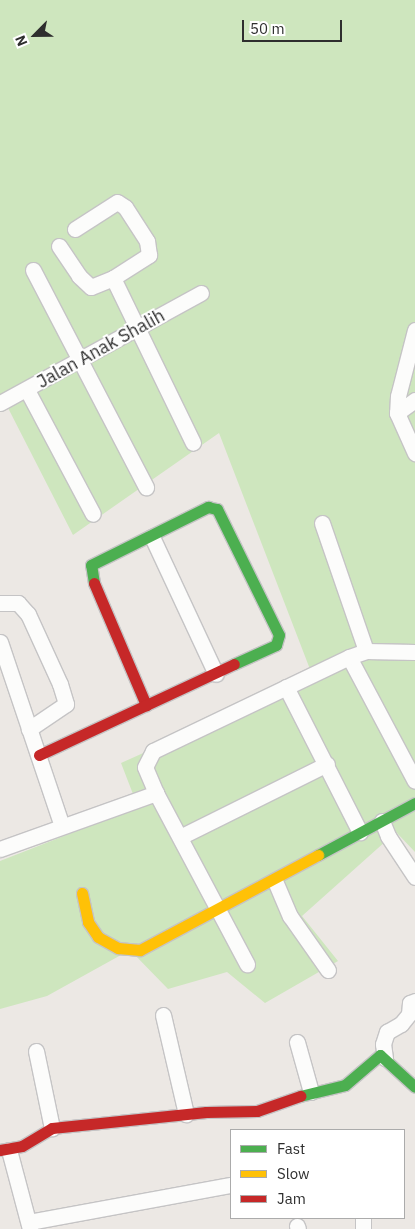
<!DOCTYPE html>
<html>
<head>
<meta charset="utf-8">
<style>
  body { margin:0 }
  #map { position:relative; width:415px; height:1229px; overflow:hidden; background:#ece8e4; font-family:"IBM Plex Sans",sans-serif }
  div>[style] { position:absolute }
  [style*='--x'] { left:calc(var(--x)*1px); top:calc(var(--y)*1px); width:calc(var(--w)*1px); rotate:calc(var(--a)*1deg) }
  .green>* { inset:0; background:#cee6be }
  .roads { filter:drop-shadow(1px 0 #c5c4c5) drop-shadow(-1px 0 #c5c4c5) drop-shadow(0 1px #c5c4c5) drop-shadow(0 -1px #c5c4c5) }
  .street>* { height:15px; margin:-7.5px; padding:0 7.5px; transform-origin:7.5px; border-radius:7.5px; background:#fcfcfb }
  .fast>* { height:11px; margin:-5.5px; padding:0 5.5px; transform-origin:5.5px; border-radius:5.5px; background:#4caf50 }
  .slow>* { height:11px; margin:-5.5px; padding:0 5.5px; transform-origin:5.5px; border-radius:5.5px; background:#ffc107 }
  .jam>* { height:11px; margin:-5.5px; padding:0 5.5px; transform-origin:5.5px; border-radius:5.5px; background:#c62828 }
  span { translate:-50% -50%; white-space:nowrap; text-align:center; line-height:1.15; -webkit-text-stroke:4px #fff; paint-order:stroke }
  .street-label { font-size:18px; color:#2e2e2e }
  .legend { position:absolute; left:230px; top:1129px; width:175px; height:90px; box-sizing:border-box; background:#fff; border:1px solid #ababab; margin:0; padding:6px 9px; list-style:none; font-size:15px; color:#2e2e2e }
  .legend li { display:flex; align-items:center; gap:10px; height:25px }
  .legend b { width:25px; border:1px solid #ababab }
  .north { position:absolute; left:10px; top:10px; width:50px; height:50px; -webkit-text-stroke:4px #fff; paint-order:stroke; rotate:247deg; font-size:14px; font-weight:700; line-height:20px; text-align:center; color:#2e2e2e }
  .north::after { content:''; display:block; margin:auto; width:18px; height:22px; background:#2e2e2e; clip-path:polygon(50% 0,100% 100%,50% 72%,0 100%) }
  .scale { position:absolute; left:242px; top:20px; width:100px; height:22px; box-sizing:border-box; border:2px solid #2e2e2e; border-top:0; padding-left:6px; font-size:15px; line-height:18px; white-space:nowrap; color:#2e2e2e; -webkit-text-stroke:4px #fff; paint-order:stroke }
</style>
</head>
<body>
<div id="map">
  <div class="green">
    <i style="clip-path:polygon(0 0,415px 0,415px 852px,396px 832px,302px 916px,338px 961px,265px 1003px,227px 972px,168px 989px,130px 950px,47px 996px,0 1009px,0 861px,138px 807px,121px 763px,313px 677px,219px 433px,73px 535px,6px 404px,0 405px)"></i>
  </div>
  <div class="roads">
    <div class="street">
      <i style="--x:59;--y:246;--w:36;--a:56"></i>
      <i style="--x:79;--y:276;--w:16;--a:43"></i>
      <i style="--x:91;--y:287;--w:24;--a:-22"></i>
      <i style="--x:113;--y:278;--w:43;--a:-32.6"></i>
      <i style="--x:149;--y:255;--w:14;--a:-98"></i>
      <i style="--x:147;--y:241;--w:40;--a:-122.9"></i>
      <i style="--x:125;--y:207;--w:9;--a:-148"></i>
      <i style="--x:117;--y:202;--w:50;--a:147.3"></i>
      <i style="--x:33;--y:270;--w:245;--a:62.5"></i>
      <i style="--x:113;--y:278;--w:183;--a:64.1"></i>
      <i style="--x:415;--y:330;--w:68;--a:104.4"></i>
      <i style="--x:398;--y:396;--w:17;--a:93"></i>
      <i style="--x:397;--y:413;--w:44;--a:65.8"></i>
      <i style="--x:27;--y:390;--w:140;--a:62"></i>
      <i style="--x:0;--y:403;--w:229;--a:-28.7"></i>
      <i style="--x:397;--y:413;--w:22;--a:-36"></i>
      <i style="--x:322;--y:523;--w:135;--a:71"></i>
      <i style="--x:152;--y:537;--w:151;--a:65"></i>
      <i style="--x:0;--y:603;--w:18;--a:0"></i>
      <i style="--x:18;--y:603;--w:15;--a:48"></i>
      <i style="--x:28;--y:614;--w:77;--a:65.4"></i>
      <i style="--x:60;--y:684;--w:21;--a:73"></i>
      <i style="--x:66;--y:704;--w:45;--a:146"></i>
      <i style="--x:0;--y:642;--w:194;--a:71.4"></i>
      <i style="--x:349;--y:657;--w:140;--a:62"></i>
      <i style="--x:286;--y:687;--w:163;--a:63"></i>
      <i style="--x:156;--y:793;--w:28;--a:-113"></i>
      <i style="--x:145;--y:767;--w:18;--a:-63"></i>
      <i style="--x:153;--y:751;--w:217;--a:-25.6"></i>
      <i style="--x:349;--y:657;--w:18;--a:-19"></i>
      <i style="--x:366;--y:651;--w:49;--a:1.2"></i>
      <i style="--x:382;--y:821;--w:16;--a:68"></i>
      <i style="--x:388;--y:836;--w:49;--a:56.6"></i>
      <i style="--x:180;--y:837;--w:164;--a:-26.4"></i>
      <i style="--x:0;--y:849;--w:166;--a:-19.7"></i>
      <i style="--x:156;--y:793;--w:194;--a:62"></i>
      <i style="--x:275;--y:881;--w:38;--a:67"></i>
      <i style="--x:290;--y:916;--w:66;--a:54.9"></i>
      <i style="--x:163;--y:1015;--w:102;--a:76.9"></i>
      <i style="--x:297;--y:1042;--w:52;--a:74.4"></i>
      <i style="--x:36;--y:1051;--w:79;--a:78.3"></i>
      <i style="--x:385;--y:1058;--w:14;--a:-98"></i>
      <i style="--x:383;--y:1044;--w:13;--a:-72"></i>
      <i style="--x:387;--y:1032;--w:16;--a:-30"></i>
      <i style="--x:401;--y:1024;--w:13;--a:-51"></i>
      <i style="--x:409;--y:1014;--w:11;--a:-85"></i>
      <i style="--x:410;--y:1003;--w:5;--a:-22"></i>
      <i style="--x:9;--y:1150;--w:82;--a:75.1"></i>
      <i style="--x:29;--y:1222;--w:205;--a:-10.4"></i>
      <i style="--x:297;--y:1226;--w:3;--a:72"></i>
      <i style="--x:363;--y:1229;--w:11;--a:-90"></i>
    </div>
    <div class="fast">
      <i style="--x:94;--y:583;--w:18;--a:-99"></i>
      <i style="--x:91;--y:565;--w:131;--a:-26.4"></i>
      <i style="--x:208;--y:507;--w:9;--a:13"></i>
      <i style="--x:217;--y:509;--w:140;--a:63.8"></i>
      <i style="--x:279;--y:635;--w:10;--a:107"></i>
      <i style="--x:276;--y:645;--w:46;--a:155.7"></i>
      <i style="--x:318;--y:855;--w:110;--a:-28.2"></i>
      <i style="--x:300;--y:1096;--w:46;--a:-13.7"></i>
      <i style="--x:345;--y:1085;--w:46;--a:-40.6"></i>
      <i style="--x:380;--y:1055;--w:47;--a:42.4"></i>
    </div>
    <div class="slow">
      <i style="--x:82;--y:893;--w:30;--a:78"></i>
      <i style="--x:88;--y:922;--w:18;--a:56"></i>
      <i style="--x:98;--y:937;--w:23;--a:29"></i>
      <i style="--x:118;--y:948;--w:22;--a:5"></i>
      <i style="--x:140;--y:950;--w:202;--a:-28.1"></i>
    </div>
    <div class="jam">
      <i style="--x:94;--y:583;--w:133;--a:66.9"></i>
      <i style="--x:39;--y:755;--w:215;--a:-25"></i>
      <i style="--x:0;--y:1150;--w:22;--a:-10"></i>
      <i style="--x:22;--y:1146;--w:35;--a:-31"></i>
      <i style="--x:52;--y:1128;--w:155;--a:-5.9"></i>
      <i style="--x:206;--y:1112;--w:51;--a:-1.1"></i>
      <i style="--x:257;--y:1111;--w:46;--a:-19.2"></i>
    </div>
  </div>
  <div class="street-label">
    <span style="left:101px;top:349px;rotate:-29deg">Jalan Anak Shalih</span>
  </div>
  <ul class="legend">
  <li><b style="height:6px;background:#4caf50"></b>Fast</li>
  <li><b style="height:6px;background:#ffc107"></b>Slow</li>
  <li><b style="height:6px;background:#c62828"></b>Jam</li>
  </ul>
  <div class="north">N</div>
  <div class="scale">50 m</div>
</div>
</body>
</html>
